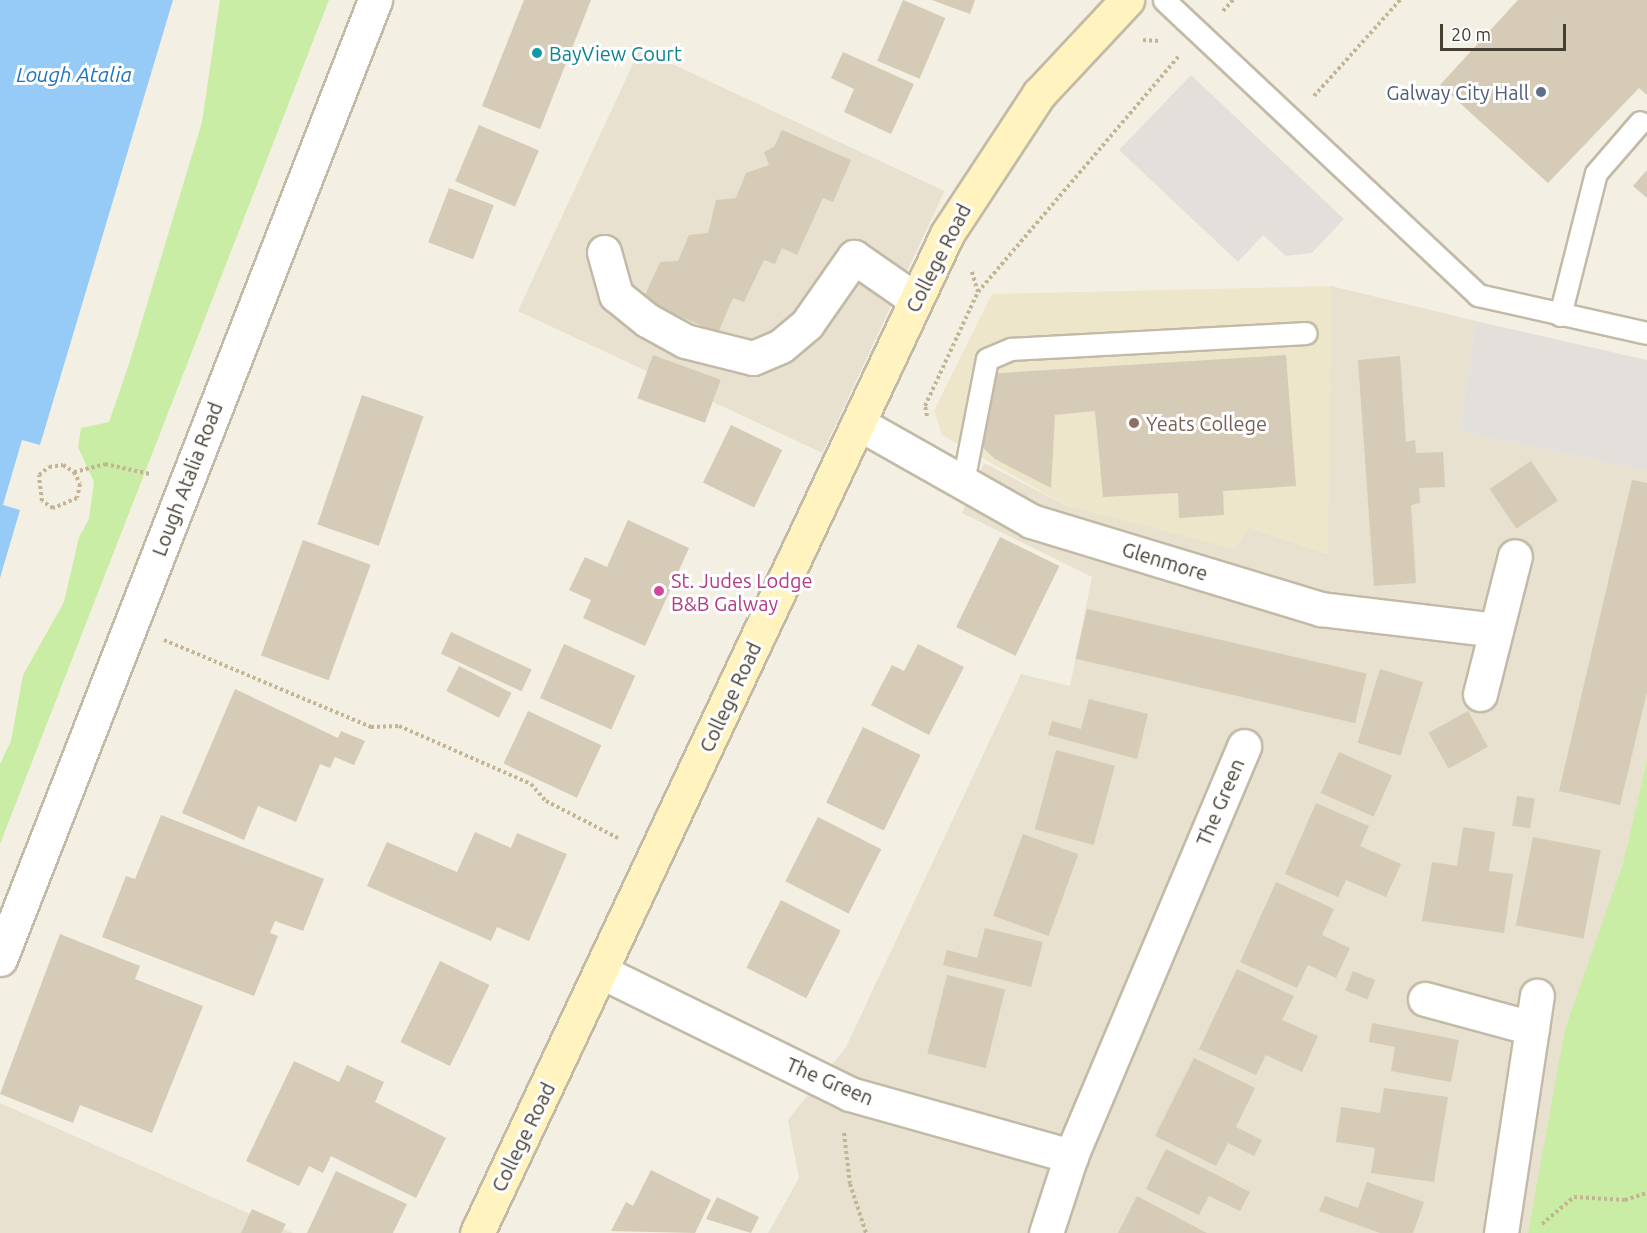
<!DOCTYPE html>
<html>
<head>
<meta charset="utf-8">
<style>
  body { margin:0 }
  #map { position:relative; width:1647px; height:1233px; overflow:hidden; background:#f3efe2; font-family:Ubuntu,sans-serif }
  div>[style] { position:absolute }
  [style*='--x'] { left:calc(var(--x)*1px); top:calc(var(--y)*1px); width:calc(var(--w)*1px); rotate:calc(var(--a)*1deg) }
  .residential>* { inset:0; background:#e8e1cf; transform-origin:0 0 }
  .education>* { inset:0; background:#eee6ca }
  .green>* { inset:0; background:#c9eda5 }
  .parking>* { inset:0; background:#e3e0db }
  .water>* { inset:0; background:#96cbf8 }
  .building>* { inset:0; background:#d5cbb6; transform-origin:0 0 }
  .path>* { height:4px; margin-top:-2px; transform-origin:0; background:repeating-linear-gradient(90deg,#c3b493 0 3px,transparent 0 6px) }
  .roads { filter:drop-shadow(2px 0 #c2baa6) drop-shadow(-2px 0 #c2baa6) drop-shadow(0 2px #c2baa6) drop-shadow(0 -2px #c2baa6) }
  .service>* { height:21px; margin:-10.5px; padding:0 10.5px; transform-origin:10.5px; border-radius:10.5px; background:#fff }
  .minor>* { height:33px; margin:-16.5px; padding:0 16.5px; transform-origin:16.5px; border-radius:16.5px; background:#fff }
  .tertiary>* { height:33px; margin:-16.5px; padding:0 16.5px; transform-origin:16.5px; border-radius:16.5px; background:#fff }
  .secondary>* { height:33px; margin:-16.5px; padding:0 16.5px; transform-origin:16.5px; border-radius:16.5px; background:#fff3c0 }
  .dots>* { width:16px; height:16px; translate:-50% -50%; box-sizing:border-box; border:3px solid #fff; border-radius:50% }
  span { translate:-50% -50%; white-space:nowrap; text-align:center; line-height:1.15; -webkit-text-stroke:6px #fff; paint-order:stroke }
  .culture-label { font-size:20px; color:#0d838f }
  .left { translate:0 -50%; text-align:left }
  .service-label { font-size:20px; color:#4e5e75 }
  .right { translate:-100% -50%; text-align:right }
  .street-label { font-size:20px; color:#453f32 }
  .education-label { font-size:20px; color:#785e54 }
  .hotel-label { font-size:20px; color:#b23c85 }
  .water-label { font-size:21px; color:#1f73bd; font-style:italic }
  .scale { position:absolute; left:1440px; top:24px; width:126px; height:27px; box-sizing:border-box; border:3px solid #453f32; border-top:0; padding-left:8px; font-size:18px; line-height:21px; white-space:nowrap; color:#453f32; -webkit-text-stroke:4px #fff; paint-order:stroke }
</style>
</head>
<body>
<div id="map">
  <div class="residential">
    <i style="left:640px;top:49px;width:336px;height:289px;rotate:25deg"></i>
    <i style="clip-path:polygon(1331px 286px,1476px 321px,1459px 431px,1647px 471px,1647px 1233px,768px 1233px,799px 1178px,788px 1120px,846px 1047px,1021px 674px,1070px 686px,1092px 577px,962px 513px,984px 463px,1067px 506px,1249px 527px,1327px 554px)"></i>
    <i style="clip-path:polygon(0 1103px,293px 1233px,0 1233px)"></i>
  </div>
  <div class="education">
    <i style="clip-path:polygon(1331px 286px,1328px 554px,1249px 527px,1235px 549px,1067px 506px,942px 435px,934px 411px,992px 294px)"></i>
  </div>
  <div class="green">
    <i style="clip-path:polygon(220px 0,329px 0,0 844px,0 764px,11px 741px,23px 675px,64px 602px,79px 537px,89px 519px,94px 482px,78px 447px,81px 428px,109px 422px,129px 364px,202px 122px)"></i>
    <i style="clip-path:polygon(1647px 761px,1647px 1233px,1528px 1233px,1565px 1029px,1623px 864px)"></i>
  </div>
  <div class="parking">
    <i style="clip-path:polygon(1191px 75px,1344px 219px,1312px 253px,1286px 256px,1263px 235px,1238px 262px,1119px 150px)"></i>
    <i style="clip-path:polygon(1476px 321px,1647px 360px,1647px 471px,1459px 431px)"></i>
  </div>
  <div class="water">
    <i style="clip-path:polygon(0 0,173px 0,40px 445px,22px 440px,3px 505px,20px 510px,0 578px)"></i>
  </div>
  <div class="building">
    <i style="clip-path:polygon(524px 0,591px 0,540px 129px,482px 106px)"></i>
    <i style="left:903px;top:0;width:46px;height:66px;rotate:23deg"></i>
    <i style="clip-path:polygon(932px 0,975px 0,970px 14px)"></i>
    <i style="clip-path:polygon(1518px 0,1647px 0,1647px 95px,1639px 88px,1548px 183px,1440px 85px)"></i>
    <i style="clip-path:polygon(843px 52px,914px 84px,891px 134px,844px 112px,854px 89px,831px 78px)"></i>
    <i style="left:479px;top:125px;width:65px;height:61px;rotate:23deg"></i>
    <i style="clip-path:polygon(782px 130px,851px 160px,833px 202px,823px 198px,797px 255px,782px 248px,775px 264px,764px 260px,744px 302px,733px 298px,718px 333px,643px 300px,660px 262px,678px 261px,689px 235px,708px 233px,716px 200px,736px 198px,746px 173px,769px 165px,764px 152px,774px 147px)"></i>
    <i style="clip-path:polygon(1647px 170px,1647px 198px,1633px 186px)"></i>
    <i style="left:449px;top:188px;width:48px;height:58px;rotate:21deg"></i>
    <i style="left:653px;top:355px;width:72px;height:46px;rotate:20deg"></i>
    <i style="clip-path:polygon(1286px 355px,1296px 486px,1223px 491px,1224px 515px,1179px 518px,1178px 493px,1103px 497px,1095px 411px,1055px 415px,1051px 488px,995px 459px,980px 445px,986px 374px)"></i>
    <i style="clip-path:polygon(1400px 356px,1406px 442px,1415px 440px,1416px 453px,1443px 452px,1445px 487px,1419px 488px,1420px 503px,1411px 505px,1416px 583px,1374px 586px,1358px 360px)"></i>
    <i style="left:362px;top:395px;width:65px;height:137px;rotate:19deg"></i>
    <i style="left:731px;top:425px;width:57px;height:64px;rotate:26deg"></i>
    <i style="left:1531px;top:461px;width:48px;height:50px;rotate:56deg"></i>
    <i style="clip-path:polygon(1632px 480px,1647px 483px,1647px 692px,1620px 805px,1559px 791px)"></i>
    <i style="clip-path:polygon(628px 520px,689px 548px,645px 646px,583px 618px,591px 600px,569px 590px,585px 557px,607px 567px)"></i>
    <i style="left:1000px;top:537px;width:66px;height:100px;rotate:26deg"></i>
    <i style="left:303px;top:540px;width:72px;height:123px;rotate:20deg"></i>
    <i style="left:1087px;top:609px;width:287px;height:51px;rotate:13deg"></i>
    <i style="left:451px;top:632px;width:89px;height:24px;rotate:25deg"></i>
    <i style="left:564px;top:644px;width:78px;height:59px;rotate:24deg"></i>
    <i style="clip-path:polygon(918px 644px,964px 667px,929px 735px,871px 705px,892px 665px,904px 671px)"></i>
    <i style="left:459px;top:666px;width:59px;height:28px;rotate:27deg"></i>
    <i style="left:1380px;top:669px;width:45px;height:77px;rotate:17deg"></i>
    <i style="clip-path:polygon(235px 689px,338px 738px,341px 731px,365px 741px,354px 765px,335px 757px,330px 768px,320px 764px,296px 822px,258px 806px,244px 840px,182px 813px)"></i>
    <i style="clip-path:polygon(1089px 699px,1148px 714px,1137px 759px,1048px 735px,1052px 721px,1081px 729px)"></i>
    <i style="left:528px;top:711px;width:81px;height:58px;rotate:25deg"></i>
    <i style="left:1468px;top:711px;width:41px;height:45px;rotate:61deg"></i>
    <i style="left:863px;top:727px;width:64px;height:84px;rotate:26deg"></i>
    <i style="left:1056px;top:750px;width:61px;height:82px;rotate:15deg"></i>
    <i style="left:1339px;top:752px;width:58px;height:45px;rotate:24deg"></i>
    <i style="left:1517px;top:796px;width:18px;height:30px;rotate:9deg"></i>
    <i style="clip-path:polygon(1316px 803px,1369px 826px,1360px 846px,1401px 864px,1386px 897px,1346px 880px,1338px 897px,1285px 874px)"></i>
    <i style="clip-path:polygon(161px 815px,324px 879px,303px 931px,275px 921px,270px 933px,278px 936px,254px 996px,102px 937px,126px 876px,135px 879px)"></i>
    <i style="left:818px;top:817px;width:71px;height:72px;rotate:27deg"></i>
    <i style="clip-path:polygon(1463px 827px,1495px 832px,1489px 871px,1513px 874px,1504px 933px,1422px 921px,1432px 862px,1457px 866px)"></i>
    <i style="clip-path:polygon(475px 832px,511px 848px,517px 833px,567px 854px,529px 941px,497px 927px,491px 941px,367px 886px,387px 842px,457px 872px)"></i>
    <i style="left:1023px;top:834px;width:59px;height:87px;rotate:20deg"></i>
    <i style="left:1533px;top:837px;width:69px;height:90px;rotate:11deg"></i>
    <i style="clip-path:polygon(1276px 882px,1334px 909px,1322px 935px,1350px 948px,1336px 978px,1308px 965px,1297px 988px,1240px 962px)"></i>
    <i style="left:781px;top:900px;width:67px;height:76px;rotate:27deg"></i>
    <i style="clip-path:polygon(985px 928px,1043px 942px,1031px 987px,943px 965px,947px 950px,977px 958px)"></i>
    <i style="clip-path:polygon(60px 934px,140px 966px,135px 979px,203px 1006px,152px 1133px,80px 1105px,73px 1123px,0 1094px)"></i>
    <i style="left:440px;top:961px;width:55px;height:90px;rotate:26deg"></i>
    <i style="clip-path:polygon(1237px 969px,1294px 996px,1282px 1020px,1318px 1036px,1302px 1072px,1266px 1055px,1256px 1075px,1199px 1049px)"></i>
    <i style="left:1353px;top:971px;width:24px;height:21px;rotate:22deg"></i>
    <i style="left:947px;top:975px;width:60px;height:81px;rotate:14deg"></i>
    <i style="clip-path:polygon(1372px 1023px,1459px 1040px,1451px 1082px,1391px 1071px,1395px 1047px,1369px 1042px)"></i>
    <i style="clip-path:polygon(1194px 1058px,1255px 1088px,1236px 1127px,1262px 1140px,1254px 1156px,1228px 1143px,1216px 1166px,1155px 1136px)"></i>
    <i style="clip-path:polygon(294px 1061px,339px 1082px,347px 1065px,384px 1082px,375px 1102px,446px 1138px,416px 1198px,331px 1156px,323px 1173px,309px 1166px,299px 1186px,246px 1161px)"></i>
    <i style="clip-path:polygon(1384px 1088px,1448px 1097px,1434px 1182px,1371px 1173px,1375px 1148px,1336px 1142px,1341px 1107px,1380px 1113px)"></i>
    <i style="clip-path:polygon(1166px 1149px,1250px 1192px,1240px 1211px,1209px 1196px,1199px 1215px,1146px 1189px)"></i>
    <i style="clip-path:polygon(651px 1170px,711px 1200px,695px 1233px,611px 1231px,626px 1202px,633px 1206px)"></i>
    <i style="clip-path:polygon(336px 1171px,407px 1204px,393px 1233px,307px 1233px)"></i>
    <i style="clip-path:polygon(1367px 1182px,1424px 1202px,1413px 1233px,1380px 1233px,1319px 1211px,1325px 1196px,1358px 1208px)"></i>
    <i style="clip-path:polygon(1137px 1196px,1207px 1233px,1118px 1233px)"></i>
    <i style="clip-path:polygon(717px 1197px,759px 1217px,751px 1233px,706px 1219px)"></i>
    <i style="clip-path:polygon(252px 1209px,286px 1224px,281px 1233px,241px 1233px)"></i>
  </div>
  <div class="path">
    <i style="--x:1223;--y:11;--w:15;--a:-48"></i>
    <i style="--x:1143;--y:40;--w:16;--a:4"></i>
    <i style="--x:1314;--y:96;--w:129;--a:-48.1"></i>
    <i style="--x:978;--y:292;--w:309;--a:-49.6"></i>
    <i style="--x:927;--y:416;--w:10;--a:-101"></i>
    <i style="--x:925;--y:406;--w:126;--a:-65.1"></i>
    <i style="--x:978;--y:292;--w:21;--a:-107"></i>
    <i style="--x:74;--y:472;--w:13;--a:63"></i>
    <i style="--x:80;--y:484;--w:14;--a:102"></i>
    <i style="--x:77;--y:498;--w:26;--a:157"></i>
    <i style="--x:53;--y:508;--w:13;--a:-148"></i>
    <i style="--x:42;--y:501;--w:26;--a:-97"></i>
    <i style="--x:39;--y:475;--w:13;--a:-39"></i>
    <i style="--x:49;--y:467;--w:14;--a:-8"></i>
    <i style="--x:63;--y:465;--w:13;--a:32"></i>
    <i style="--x:74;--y:472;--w:32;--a:-14"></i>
    <i style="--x:105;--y:464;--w:46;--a:12.5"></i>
    <i style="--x:164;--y:640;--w:225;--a:22.8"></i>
    <i style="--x:371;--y:727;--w:28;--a:-2"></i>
    <i style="--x:399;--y:726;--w:144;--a:23.7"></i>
    <i style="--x:531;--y:784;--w:23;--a:49"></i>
    <i style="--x:546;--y:801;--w:83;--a:27.2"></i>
    <i style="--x:844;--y:1133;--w:51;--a:83.3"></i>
    <i style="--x:850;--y:1184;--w:52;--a:71.9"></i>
    <i style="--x:1542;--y:1224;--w:42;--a:-40.2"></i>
    <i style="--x:1574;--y:1197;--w:51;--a:3.4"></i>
    <i style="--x:1625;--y:1200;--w:23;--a:-18"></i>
  </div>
  <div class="roads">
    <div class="service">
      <i style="--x:1164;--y:0;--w:431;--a:43.2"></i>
      <i style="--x:1478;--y:295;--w:173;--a:12.7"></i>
      <i style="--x:1560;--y:315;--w:146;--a:-75.8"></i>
      <i style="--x:1596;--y:173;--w:67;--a:-49.2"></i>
      <i style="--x:963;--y:482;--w:125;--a:-79"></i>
      <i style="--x:987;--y:359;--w:26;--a:-23"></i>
      <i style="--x:1011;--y:349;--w:295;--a:-3.1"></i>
    </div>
    <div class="minor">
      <i style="--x:604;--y:252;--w:45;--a:74.4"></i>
      <i style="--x:616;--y:295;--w:40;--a:39"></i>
      <i style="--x:647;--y:320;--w:43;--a:28.9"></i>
      <i style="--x:685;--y:341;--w:70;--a:14"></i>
      <i style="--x:753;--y:358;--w:30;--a:-23"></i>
      <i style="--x:781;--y:346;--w:34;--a:-40"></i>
      <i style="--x:807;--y:324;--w:82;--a:-55"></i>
      <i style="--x:854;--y:257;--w:75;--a:34.7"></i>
      <i style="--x:858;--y:423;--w:199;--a:29.5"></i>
      <i style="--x:1031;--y:521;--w:303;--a:16.9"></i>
      <i style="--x:1321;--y:609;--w:176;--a:6.8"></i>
      <i style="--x:1480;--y:694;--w:142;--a:-75.8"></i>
      <i style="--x:602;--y:972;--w:276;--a:26.2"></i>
      <i style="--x:850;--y:1094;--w:230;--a:15.7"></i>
      <i style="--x:1425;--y:999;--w:111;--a:15.2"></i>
      <i style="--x:1046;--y:1233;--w:81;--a:-72"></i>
      <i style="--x:1071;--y:1156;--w:445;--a:-67.1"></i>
      <i style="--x:1501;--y:1233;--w:240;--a:-81.4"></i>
    </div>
    <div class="tertiary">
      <i style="--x:0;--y:959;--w:1030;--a:-68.64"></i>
    </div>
    <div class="secondary">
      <i style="--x:477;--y:1233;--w:1104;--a:-64.8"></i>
      <i style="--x:947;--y:234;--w:168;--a:-56.7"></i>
      <i style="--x:1039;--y:94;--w:129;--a:-46.9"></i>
    </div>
  </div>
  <div class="dots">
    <i style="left:537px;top:53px;background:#0f9aa8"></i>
    <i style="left:1541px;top:92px;background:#5c6f8a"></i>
    <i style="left:1134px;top:423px;background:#8d6e63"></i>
    <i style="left:659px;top:591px;background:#d1479c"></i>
  </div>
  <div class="culture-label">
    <span class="left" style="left:549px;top:53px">BayView Court</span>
  </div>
  <div class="service-label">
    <span class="right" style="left:1529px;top:92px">Galway City Hall</span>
  </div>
  <div class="street-label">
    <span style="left:938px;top:258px;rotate:-63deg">College Road</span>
    <span style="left:187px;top:479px;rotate:-69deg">Lough Atalia Road</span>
    <span style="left:1165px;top:561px;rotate:17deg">Glenmore</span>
    <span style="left:730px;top:697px;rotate:-65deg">College Road</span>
    <span style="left:1220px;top:802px;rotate:-67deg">The Green</span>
    <span style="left:830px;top:1081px;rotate:23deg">The Green</span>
    <span style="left:523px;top:1137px;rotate:-64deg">College Road</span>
  </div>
  <div class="education-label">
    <span class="left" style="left:1146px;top:423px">Yeats College</span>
  </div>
  <div class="hotel-label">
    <span class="left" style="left:671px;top:592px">St. Judes Lodge<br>B&amp;B Galway</span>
  </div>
  <div class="water-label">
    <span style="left:74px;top:74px">Lough Atalia</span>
  </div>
  <div class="scale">20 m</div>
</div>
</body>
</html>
